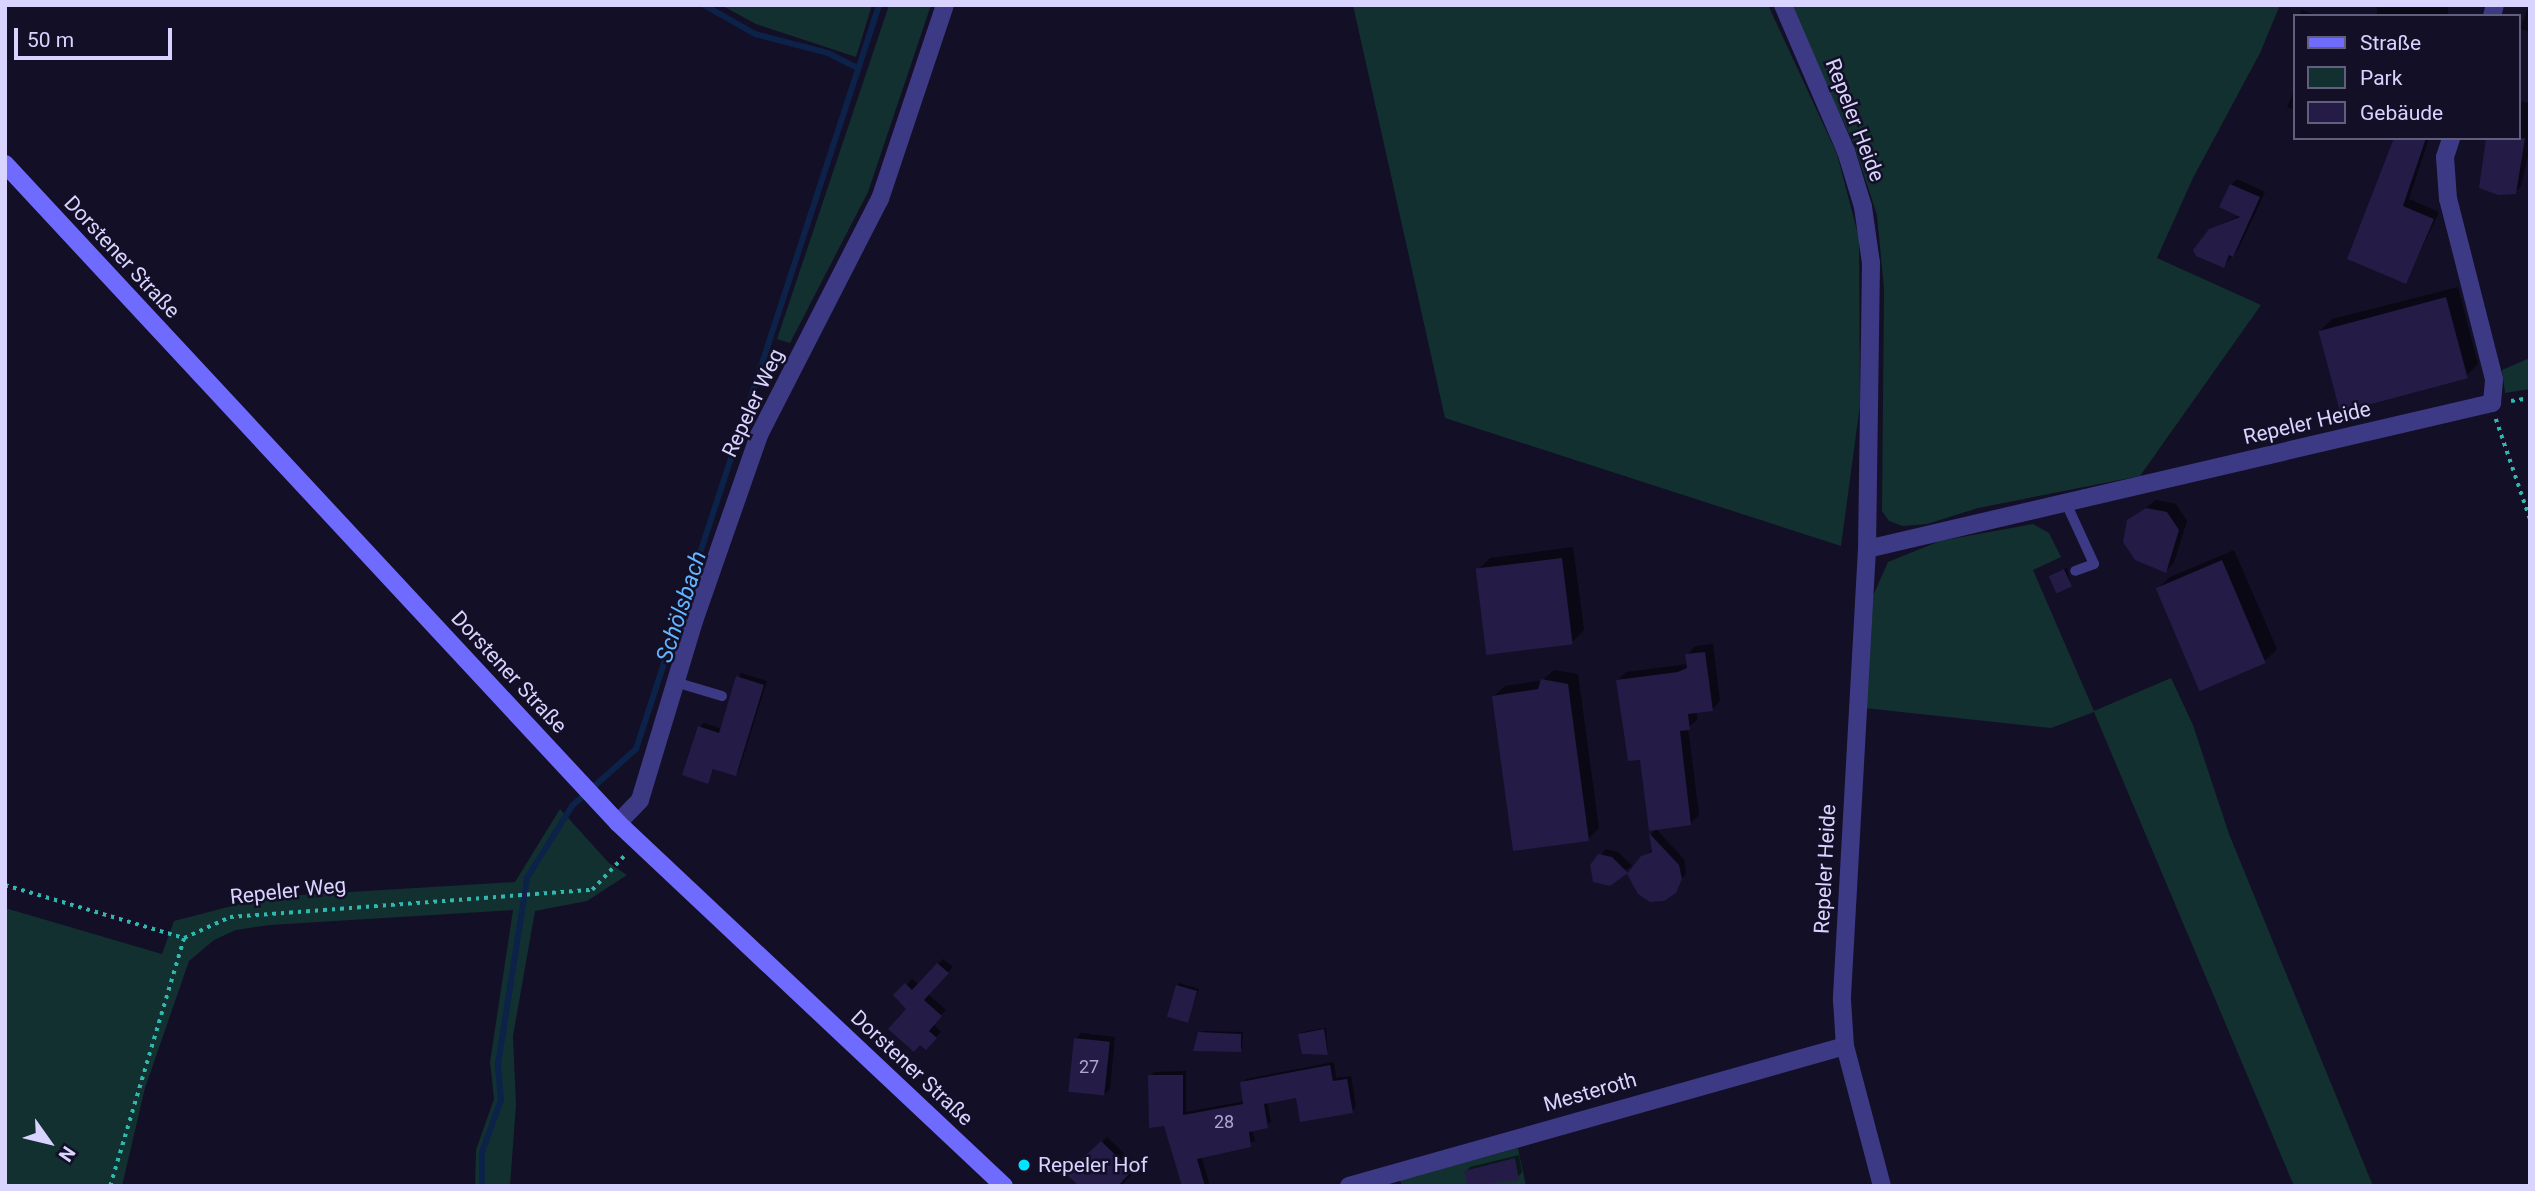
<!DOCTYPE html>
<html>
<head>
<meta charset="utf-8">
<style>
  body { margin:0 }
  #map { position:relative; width:2535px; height:1191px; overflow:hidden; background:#130f26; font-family:Roboto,sans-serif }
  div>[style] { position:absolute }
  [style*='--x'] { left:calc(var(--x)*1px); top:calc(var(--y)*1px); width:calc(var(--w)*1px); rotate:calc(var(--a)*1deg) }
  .green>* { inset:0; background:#12302f }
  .shadow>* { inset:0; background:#0007; transform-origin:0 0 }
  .stream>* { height:6px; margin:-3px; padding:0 3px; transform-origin:3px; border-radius:3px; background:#0c2248 }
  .building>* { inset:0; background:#241b47; transform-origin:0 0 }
  .path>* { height:3.5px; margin-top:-1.75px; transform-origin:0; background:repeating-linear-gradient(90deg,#2fb8b0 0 3.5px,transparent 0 8.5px) }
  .service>* { height:10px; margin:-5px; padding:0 5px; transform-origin:5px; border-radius:5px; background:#3d3a85 }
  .minor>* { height:18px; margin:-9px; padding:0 9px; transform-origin:9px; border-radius:9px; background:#3d3a85 }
  .secondary>* { height:18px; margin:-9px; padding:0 9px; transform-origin:9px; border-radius:9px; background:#6f6bff }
  .dots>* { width:19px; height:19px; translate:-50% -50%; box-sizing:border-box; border:4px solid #130f26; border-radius:50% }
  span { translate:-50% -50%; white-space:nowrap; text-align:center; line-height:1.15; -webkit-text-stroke:5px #130f26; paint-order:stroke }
  .number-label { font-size:18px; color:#aca6d1 }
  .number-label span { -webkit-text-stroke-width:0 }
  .street-label { font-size:21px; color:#d9d4ff }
  .poi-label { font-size:21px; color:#d9d4ff }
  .left { translate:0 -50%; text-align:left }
  .water-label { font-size:23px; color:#62b6ff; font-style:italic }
  .frame { position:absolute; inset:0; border:7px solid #d9d4ff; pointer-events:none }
  .legend { position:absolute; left:2293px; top:14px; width:228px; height:126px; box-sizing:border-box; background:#130f26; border:2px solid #625e7d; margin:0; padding:9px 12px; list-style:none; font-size:21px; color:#d9d4ff }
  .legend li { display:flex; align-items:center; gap:14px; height:35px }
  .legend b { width:35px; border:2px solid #625e7d }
  .north { position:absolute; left:14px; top:1107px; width:70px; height:70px; -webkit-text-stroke:5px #130f26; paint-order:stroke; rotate:124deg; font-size:19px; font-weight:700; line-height:28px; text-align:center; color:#d9d4ff }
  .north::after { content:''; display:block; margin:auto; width:24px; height:32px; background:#d9d4ff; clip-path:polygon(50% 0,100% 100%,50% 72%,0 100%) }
  .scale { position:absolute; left:14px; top:28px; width:158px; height:32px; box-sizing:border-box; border:4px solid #d9d4ff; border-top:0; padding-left:9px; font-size:21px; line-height:24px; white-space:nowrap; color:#d9d4ff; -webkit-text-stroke:5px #130f26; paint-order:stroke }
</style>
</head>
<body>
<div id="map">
  <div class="green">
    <i style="clip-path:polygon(721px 5px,872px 5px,856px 57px,756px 24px)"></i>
    <i style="clip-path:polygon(889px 5px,931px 5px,868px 192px,790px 343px,777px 339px)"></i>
    <i style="clip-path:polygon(1353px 5px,1768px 5px,1837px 154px,1859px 238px,1860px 405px,1841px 546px,1445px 418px)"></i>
    <i style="clip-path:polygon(1789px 5px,2280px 5px,2260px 53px,2193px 178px,2157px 258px,2261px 305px,2140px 476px,1978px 508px,1927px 524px,1903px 526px,1889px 521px,1882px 511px,1884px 289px,1877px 215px,1853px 142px)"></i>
    <i style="clip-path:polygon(2530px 358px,2530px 389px,2505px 393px,2502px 370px)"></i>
    <i style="clip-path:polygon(2033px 524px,2049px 533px,2061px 557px,2033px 570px,2094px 711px,2171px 678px,2193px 725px,2229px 834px,2373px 1186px,2294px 1186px,2094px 712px,2051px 728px,1864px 708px,1872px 598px,1888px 562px,1940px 541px)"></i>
    <i style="clip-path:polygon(560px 809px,609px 863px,627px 875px,587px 901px,535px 911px,513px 1036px,516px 1105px,510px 1186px,475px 1186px,476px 1150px,494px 1099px,490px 1062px,513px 910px,270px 925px,236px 930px,214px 940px,189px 961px,145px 1088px,122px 1186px,5px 1186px,5px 908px,162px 954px,174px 921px,267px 897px,515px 882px)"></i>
    <i style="clip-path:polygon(1518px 1148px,1526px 1186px,1402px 1186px,1400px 1180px)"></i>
  </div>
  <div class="shadow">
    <i style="left:2377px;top:5px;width:71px;height:12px"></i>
    <i style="clip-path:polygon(2529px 5px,2530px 5px,2530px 32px,2520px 29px)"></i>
    <i style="clip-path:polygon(2302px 10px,2318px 16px,2298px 16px)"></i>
    <i style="clip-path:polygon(2295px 88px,2295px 110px,2287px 107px)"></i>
    <i style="clip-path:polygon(2519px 101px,2530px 103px,2530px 147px,2521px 186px,2515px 192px)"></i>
    <i style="clip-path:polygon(2395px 138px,2429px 138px,2409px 199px,2439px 212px,2406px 282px)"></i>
    <i style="clip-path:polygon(2237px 179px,2265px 192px,2238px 250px,2223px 266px,2210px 230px,2240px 215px,2231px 185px)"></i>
    <i style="clip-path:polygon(2458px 287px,2478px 364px,2466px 376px,2320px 331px,2332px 319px)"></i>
    <i style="clip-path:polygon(2156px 500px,2176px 504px,2187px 521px,2174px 562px,2166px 571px,2129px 521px)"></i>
    <i style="clip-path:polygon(1573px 547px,1584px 630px,1572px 642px,1478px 570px,1490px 558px)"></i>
    <i style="clip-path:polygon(2234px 550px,2277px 649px,2265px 661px,2201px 689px,2158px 589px,2170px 577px)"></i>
    <i style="clip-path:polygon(2067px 568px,2071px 585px,2050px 576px,2052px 574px)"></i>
    <i style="clip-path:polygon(1713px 644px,1720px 701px,1712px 710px,1697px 711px,1697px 720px,1688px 728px,1699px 815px,1690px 824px,1642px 758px,1618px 680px,1626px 672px,1688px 664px,1687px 655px,1695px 646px)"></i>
    <i style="clip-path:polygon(1554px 670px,1578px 674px,1599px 828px,1588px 839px,1494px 696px,1505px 686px,1543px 680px)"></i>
    <i style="clip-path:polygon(741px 673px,767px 681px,739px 770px,735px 774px,715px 767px,707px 782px,700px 727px,704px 723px,722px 729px)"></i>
    <i style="clip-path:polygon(1656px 829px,1684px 859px,1686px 873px,1675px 891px,1643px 857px,1653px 849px,1651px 834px)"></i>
    <i style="clip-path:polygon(1605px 849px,1618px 852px,1632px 866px,1601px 884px,1591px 874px)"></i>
    <i style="clip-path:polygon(943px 959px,953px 967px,928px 994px,946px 1010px,933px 1024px,941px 1032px,926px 1048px,908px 1009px,896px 995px,912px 979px,919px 985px)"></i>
    <i style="clip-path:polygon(1179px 983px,1199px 989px,1188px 1020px,1177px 986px)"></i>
    <i style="clip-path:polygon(1326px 1028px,1328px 1054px,1300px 1034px,1302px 1032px)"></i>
    <i style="clip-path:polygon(1202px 1031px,1243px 1032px,1242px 1048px,1200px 1033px)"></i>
    <i style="clip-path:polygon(1081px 1033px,1115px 1037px,1110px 1089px,1104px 1094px,1076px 1039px)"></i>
    <i style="clip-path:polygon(1334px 1062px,1336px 1078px,1351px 1076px,1356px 1107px,1352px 1111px,1298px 1096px,1267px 1101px,1271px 1122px,1252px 1129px,1255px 1141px,1201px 1156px,1210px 1186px,1184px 1186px,1150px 1076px,1154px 1072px,1186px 1071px,1186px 1112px,1245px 1101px,1242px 1083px,1246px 1079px)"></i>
    <i style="clip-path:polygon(1107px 1137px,1136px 1165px,1128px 1173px,1131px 1175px,1121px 1186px,1081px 1186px,1069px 1174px)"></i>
    <i style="clip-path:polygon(1519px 1155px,1522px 1172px,1518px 1177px,1470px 1186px,1466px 1171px,1470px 1167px)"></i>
  </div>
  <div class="stream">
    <i style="--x:704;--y:5;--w:59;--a:29.6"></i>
    <i style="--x:755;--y:34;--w:75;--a:14.6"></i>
    <i style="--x:828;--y:53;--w:34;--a:27"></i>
    <i style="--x:482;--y:1186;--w:34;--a:-90"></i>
    <i style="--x:482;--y:1152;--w:55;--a:-69.9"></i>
    <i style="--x:501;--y:1100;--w:36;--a:-95"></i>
    <i style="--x:498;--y:1064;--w:188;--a:-81.1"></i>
    <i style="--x:527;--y:878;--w:85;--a:-58"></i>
    <i style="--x:572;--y:806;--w:86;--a:-41.7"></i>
    <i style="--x:636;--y:749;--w:783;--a:-71.91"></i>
  </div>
  <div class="building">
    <i style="clip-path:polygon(2394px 138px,2426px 138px,2403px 206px,2434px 219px,2406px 284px,2347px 259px)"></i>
    <i style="clip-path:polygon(2486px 138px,2525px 138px,2516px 194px,2498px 195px,2479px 188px)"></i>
    <i style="clip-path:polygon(2230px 184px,2260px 197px,2233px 257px,2229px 255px,2224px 268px,2196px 256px,2193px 250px,2209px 229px,2240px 217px,2219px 207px)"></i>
    <i style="left:2446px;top:297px;width:84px;height:132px;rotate:75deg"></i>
    <i style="clip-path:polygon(2146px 508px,2167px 512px,2179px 530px,2166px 573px,2135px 560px,2123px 542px,2127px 520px)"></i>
    <i style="left:1562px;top:558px;width:87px;height:87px;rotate:83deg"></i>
    <i style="left:2222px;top:560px;width:112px;height:72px;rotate:67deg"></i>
    <i style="left:2064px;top:569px;width:19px;height:17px;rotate:65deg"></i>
    <i style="clip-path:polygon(1705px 652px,1713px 711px,1688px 714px,1690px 730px,1680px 731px,1691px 825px,1649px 831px,1640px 760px,1628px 761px,1616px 680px,1678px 672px,1687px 668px,1685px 654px)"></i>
    <i style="clip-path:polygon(736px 676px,764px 685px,736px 776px,713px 769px,708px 784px,682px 775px,698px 726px,719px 733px)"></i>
    <i style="clip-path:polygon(1541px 679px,1568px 684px,1589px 841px,1513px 851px,1492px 696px,1538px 689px)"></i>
    <i style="clip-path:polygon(1649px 833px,1679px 865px,1682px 879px,1676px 893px,1664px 901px,1650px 902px,1638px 894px,1627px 874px,1641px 856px,1652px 852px)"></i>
    <i style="clip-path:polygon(1598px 854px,1612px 857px,1628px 873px,1610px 886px,1593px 882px,1590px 865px)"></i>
    <i style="clip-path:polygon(937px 963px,949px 973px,924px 1000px,942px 1016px,929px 1031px,937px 1038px,926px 1050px,920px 1045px,914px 1052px,888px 1029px,906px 1009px,893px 995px,905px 983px,912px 990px)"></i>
    <i style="left:1176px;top:985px;width:22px;height:33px;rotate:16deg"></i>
    <i style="clip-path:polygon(1324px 1029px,1328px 1055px,1302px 1054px,1298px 1034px)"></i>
    <i style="clip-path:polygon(1198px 1032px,1241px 1034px,1241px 1052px,1193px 1051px)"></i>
    <i style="left:1074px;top:1038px;width:36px;height:54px;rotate:6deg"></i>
    <i style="clip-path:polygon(1330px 1065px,1333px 1081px,1347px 1079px,1353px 1113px,1300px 1122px,1296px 1098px,1264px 1104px,1268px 1128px,1249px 1132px,1251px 1147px,1197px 1159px,1205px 1186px,1182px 1186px,1164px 1126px,1149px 1128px,1148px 1075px,1183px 1075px,1183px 1115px,1243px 1104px,1240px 1082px)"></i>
    <i style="clip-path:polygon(1101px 1141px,1132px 1171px,1118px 1186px,1079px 1186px,1066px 1174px)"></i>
    <i style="clip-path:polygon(1515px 1158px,1519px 1180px,1468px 1186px,1464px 1171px)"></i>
  </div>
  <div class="path">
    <i style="--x:2511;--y:401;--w:19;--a:-9"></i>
    <i style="--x:2496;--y:419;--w:106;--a:71.2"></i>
    <i style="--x:5;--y:885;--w:187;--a:16.5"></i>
    <i style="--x:110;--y:1186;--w:259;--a:-73.4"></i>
    <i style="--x:184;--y:938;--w:51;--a:-24.5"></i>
    <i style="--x:230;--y:917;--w:363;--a:-4.3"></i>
    <i style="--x:592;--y:890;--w:50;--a:-46.6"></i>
  </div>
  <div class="service">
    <i style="--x:2066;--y:503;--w:67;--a:65.3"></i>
    <i style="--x:2094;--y:564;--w:20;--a:160"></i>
    <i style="--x:675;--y:682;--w:49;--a:16.6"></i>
  </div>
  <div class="minor">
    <i style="--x:1783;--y:5;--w:159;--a:66.7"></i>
    <i style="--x:1846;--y:151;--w:59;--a:73.1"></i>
    <i style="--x:1863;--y:207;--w:57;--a:81.9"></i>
    <i style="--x:1871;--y:263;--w:286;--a:90.8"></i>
    <i style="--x:1867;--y:549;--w:452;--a:93.2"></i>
    <i style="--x:1842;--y:1000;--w:46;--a:86.3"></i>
    <i style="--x:1845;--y:1046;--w:145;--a:75.2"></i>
    <i style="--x:2492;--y:16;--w:11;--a:-75"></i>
    <i style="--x:1867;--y:549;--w:642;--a:-13.15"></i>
    <i style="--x:2492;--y:403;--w:24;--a:-85"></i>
    <i style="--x:2494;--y:379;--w:186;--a:-104.3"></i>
    <i style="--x:2448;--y:199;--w:42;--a:-94.1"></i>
    <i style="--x:2445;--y:157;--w:20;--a:-72"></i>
    <i style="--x:618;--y:823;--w:32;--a:-46"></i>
    <i style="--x:640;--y:800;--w:187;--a:-73.2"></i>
    <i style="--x:694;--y:621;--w:197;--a:-70.7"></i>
    <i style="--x:759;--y:435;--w:265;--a:-62.9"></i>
    <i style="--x:880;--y:199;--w:205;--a:-71.5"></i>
    <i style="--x:1349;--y:1186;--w:515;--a:-15.76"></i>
  </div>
  <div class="secondary">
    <i style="--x:5;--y:164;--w:900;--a:47.07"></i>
    <i style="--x:618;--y:823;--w:530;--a:43.24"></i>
  </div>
  <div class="dots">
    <i style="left:1024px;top:1165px;background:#00e5ff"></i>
  </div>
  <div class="number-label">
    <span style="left:1089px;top:1067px">27</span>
    <span style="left:1224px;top:1122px">28</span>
  </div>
  <div class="street-label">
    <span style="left:1855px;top:120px;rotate:69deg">Repeler Heide</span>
    <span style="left:122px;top:257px;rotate:47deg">Dorstener Straße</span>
    <span style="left:753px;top:403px;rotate:-65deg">Repeler Weg</span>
    <span style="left:2307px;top:423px;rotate:-13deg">Repeler Heide</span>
    <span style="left:509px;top:672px;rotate:47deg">Dorstener Straße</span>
    <span style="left:1825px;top:869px;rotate:-87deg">Repeler Heide</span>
    <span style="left:288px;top:891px;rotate:-6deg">Repeler Weg</span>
    <span style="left:912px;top:1068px;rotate:43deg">Dorstener Straße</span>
    <span style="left:1590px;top:1092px;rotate:-16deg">Mesteroth</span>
  </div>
  <div class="poi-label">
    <span class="left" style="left:1038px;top:1165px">Repeler Hof</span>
  </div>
  <div class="water-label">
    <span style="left:682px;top:607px;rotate:-72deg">Schölsbach</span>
  </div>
  <div class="frame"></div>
  <ul class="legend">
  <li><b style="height:9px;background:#6f6bff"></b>Straße</li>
  <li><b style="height:19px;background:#12302f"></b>Park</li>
  <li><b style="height:19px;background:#241b47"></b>Gebäude</li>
  </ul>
  <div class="north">N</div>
  <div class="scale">50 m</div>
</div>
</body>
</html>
